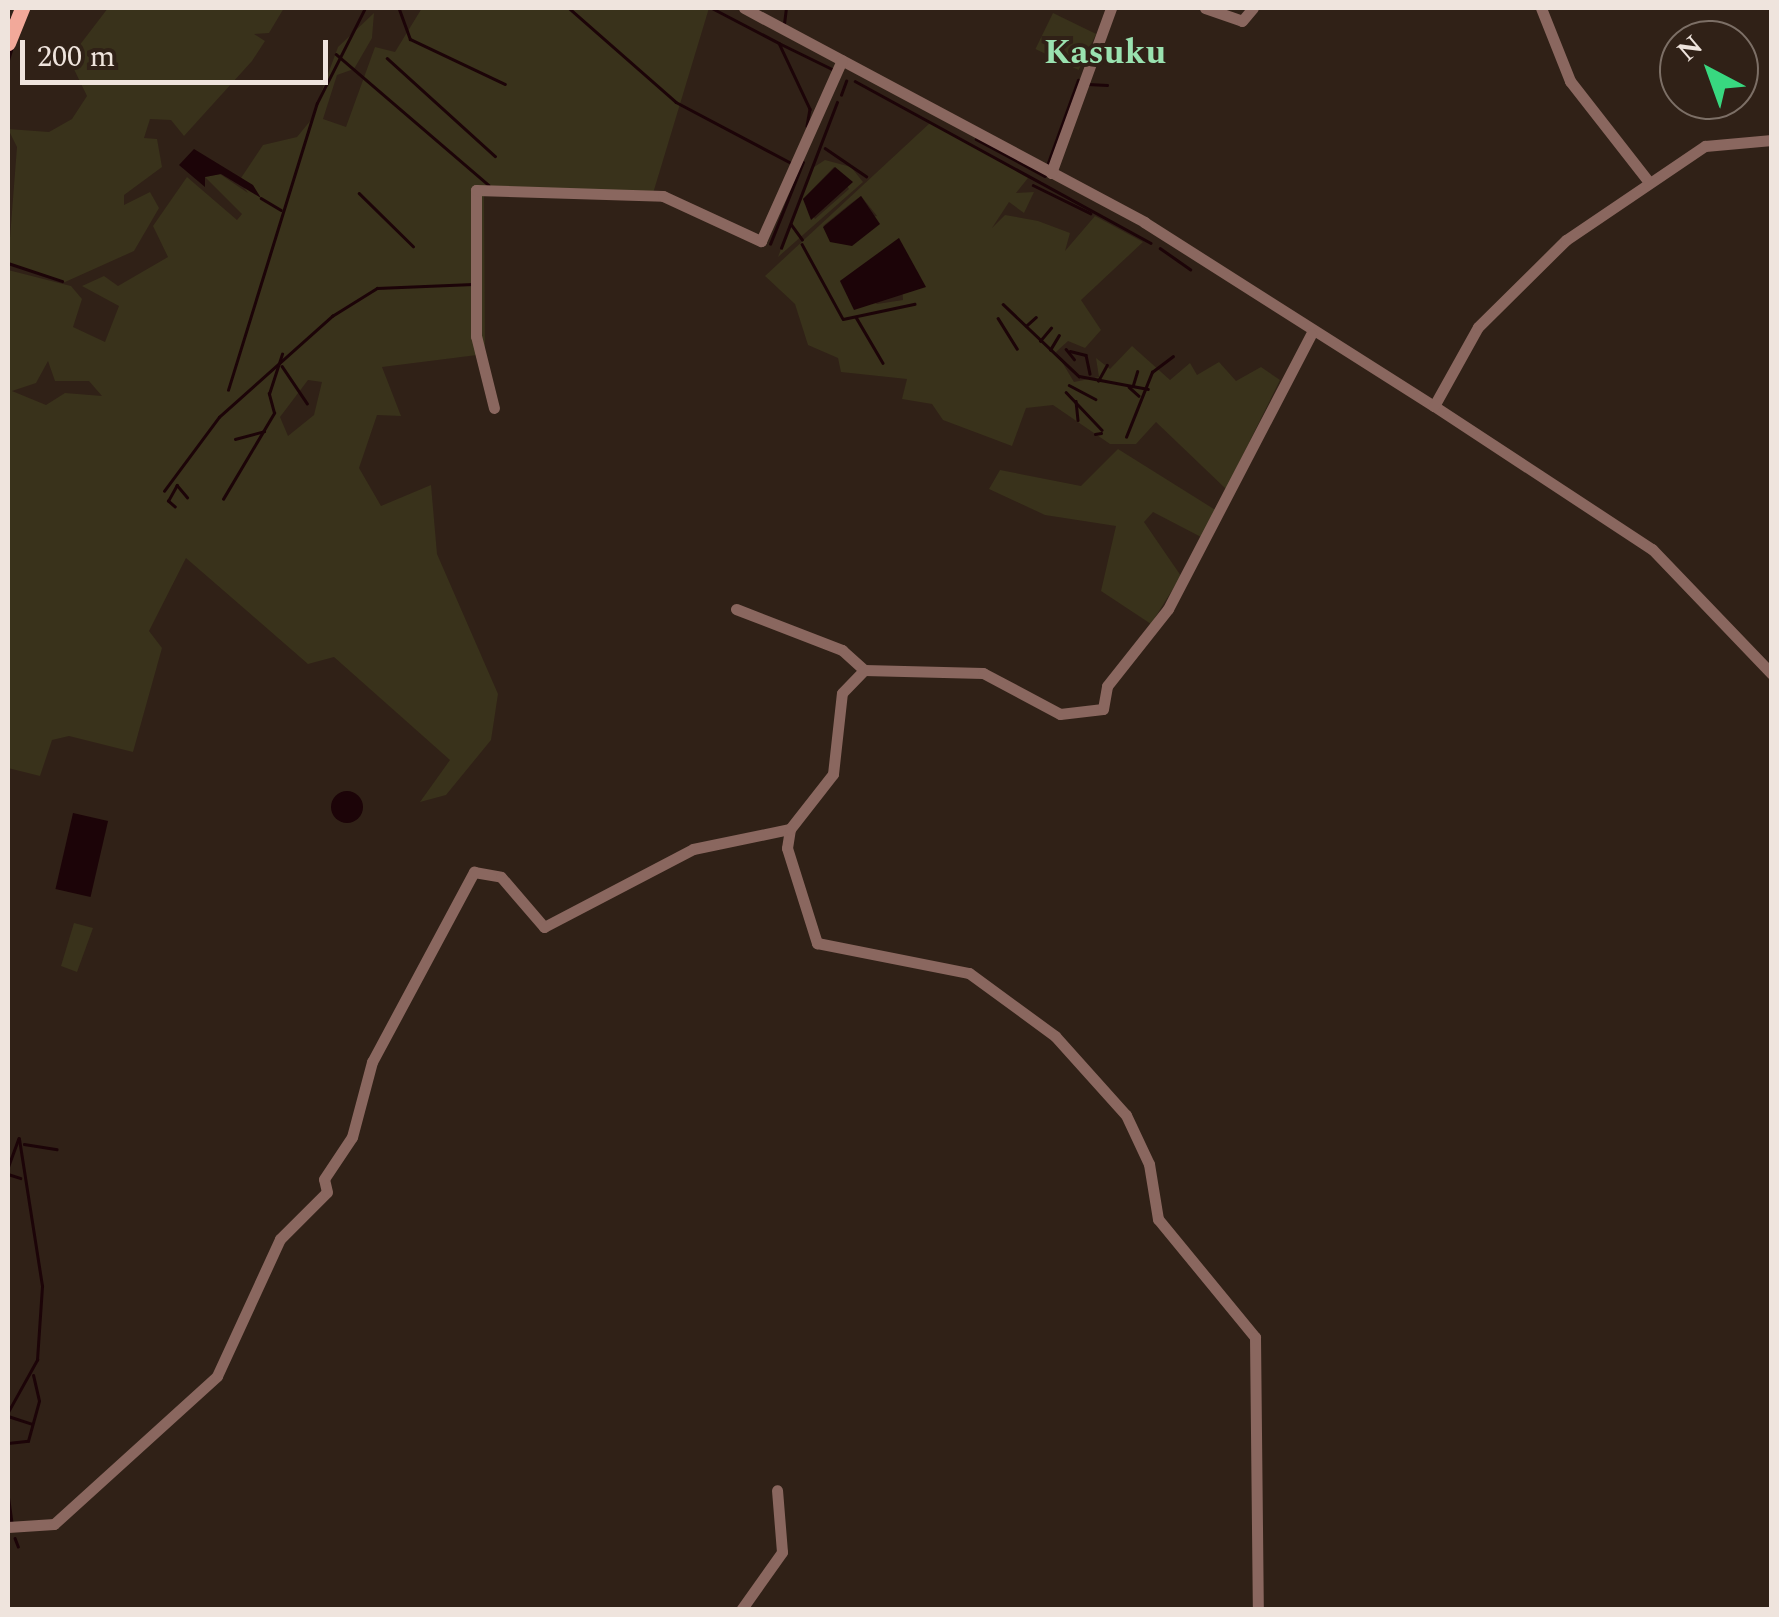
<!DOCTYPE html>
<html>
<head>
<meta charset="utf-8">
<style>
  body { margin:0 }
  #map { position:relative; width:1779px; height:1617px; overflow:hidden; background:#302117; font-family:Spectral,serif }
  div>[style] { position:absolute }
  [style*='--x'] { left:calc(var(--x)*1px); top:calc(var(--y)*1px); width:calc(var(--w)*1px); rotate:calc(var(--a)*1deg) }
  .green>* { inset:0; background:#39321b; transform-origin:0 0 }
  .water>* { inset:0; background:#1c0408; transform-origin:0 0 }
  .round { border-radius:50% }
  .stream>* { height:2.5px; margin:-1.25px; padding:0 1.25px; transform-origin:1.25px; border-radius:1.25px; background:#1c0408 }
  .minor>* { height:11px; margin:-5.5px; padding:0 5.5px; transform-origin:5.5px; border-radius:5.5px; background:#8a675f }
  .major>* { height:15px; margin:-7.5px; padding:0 7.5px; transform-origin:7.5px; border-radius:7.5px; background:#f2a99a }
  span { translate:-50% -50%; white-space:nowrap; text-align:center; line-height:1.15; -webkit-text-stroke:8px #302117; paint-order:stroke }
  .quarter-label { font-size:35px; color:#9ae2b0; font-weight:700 }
  .frame { position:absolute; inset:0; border:10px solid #efe4dd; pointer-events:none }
  .north { position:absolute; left:1659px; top:20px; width:100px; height:100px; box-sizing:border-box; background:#302117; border:2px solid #7c6f66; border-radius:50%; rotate:319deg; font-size:28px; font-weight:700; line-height:40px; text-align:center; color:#efe4dd }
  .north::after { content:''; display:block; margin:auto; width:35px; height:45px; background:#38d880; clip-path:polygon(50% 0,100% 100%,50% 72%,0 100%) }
  .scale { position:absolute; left:20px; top:40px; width:308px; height:45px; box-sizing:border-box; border:5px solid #efe4dd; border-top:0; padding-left:12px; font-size:30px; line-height:35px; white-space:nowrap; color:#efe4dd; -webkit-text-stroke:8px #302117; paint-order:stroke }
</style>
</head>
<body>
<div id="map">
  <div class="green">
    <i style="clip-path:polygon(108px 8px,284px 8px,269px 33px,254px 34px,265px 41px,252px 61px,184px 136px,171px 120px,150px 119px,144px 138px,157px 139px,162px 167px,124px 195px,124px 205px,150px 192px,159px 208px,134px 251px,65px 282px,8px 264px,17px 147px,8px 129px,49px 132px,72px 119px,87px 96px,69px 59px)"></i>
    <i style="clip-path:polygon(evenodd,422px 8px,709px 8px,651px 200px,484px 194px,485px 354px,382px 367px,401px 416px,377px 415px,359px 468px,381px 506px,431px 485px,437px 554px,498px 694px,491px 740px,446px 795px,420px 802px,450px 760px,334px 657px,308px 664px,186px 558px,149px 631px,162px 648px,133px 752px,69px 736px,52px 740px,40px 776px,8px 768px,8px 270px,71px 286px,82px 299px,73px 327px,105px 342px,119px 306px,82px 286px,104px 276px,118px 286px,168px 257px,153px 226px,187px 177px,237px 220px,242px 214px,205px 177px,220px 174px,248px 193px,239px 181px,263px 145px,297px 137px,311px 120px,338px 47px,374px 13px,372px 38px,354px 69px,337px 75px,323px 119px,346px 127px,375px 47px,395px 52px,422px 8px,48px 361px,55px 381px,89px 381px,102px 396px,65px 393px,46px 405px,12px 391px,36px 383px,48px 361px,422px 8px,308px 380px,322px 382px,314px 415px,288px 436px,280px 417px,308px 380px)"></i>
    <i style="left:1053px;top:13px;width:48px;height:40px;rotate:26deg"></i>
    <i style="clip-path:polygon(evenodd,931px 122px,1028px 178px,1016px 193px,1034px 192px,1024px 213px,1009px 202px,992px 228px,1005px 215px,1038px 221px,1070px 233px,1065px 251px,1095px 216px,1143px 242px,1081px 300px,1101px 330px,1085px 348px,1068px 341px,1056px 352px,1074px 382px,1099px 377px,1096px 358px,1110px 369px,1132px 346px,1170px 380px,1190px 363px,1197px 375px,1219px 362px,1236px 381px,1261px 367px,1280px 380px,1226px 489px,1156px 422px,1136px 444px,1110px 444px,1053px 405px,1026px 408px,1012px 446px,943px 420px,932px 404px,902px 399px,907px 379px,841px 372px,838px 358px,808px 345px,795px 304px,765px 276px,931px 122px,861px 196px,877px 216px,823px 226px,850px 204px,861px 196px,931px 122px,899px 238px,903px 300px,877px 304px,840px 281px,899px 238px)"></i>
    <i style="clip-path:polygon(evenodd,825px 160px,851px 167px,863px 182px,778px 257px,811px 169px,825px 160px,834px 167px,849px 189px,815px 219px,803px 199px,834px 167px)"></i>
    <i style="clip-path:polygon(1118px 449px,1217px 511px,1203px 538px,1153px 512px,1144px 522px,1181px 576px,1151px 624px,1101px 591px,1116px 526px,1045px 515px,989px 489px,1000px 470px,1081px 486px)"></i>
    <i style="clip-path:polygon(74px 923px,93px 928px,77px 972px,61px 966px)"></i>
  </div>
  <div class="water">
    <i style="clip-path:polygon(194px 149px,253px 185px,261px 198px,221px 174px,205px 177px,205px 187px,179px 165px)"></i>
    <i style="clip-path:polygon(835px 167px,853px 182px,811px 220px,803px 199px)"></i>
    <i style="clip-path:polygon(861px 196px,880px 224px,852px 246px,830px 242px,823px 227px)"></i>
    <i style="clip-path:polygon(899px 238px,926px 287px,854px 310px,840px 281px)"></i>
    <i class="round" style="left:331px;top:791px;width:32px;height:32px"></i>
    <i style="left:73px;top:813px;width:36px;height:78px;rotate:13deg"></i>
  </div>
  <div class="stream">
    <i style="--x:399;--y:8;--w:33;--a:70"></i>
    <i style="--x:410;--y:39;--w:105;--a:25.3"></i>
    <i style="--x:569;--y:8;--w:142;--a:41.3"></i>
    <i style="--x:676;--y:102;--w:130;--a:27.9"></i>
    <i style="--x:712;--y:8;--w:76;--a:27.6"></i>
    <i style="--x:779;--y:43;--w:73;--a:64.8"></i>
    <i style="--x:810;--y:109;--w:17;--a:100"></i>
    <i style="--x:8;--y:21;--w:3;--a:-72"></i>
    <i style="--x:784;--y:24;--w:16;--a:-83"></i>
    <i style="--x:781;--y:44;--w:57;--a:26.1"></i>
    <i style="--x:336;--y:54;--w:201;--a:40.6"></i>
    <i style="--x:387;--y:58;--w:146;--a:42.2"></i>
    <i style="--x:8;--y:60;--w:14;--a:-73"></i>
    <i style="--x:855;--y:81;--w:337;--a:28.7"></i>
    <i style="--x:1088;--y:84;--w:19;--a:3"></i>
    <i style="--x:841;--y:95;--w:15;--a:-70"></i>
    <i style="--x:976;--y:139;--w:78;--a:28.2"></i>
    <i style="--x:825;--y:148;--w:50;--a:34.3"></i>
    <i style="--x:1048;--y:163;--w:88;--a:-70.1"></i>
    <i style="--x:1033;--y:185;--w:64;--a:26.2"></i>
    <i style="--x:359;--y:193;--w:76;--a:44.5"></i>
    <i style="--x:261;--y:198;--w:23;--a:31"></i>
    <i style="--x:791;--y:224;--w:19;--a:54"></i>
    <i style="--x:770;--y:244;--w:88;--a:-68.1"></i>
    <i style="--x:802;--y:244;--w:85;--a:61.3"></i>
    <i style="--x:843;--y:319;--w:73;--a:-11.9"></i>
    <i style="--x:781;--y:248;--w:156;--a:-69"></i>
    <i style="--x:1160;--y:248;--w:37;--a:35"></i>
    <i style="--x:8;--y:263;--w:57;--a:18.4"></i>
    <i style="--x:1003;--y:304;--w:105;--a:43.5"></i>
    <i style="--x:1079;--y:376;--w:70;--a:10.7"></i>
    <i style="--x:856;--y:317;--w:53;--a:59.6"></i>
    <i style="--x:998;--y:318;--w:36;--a:58"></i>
    <i style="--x:1026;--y:326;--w:13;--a:-42"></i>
    <i style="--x:1040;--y:341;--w:17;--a:-50"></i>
    <i style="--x:1066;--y:349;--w:13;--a:51"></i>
    <i style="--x:1050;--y:350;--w:17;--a:-59"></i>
    <i style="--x:1070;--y:351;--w:16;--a:14"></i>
    <i style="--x:1086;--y:355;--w:19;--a:78"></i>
    <i style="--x:282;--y:366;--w:45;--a:56"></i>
    <i style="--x:1098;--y:381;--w:18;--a:-61"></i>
    <i style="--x:1069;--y:385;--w:30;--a:28"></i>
    <i style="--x:1133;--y:385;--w:14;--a:-73"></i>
    <i style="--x:1129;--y:387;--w:13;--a:42"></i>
    <i style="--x:228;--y:390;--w:300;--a:-72.8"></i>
    <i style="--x:317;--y:103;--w:106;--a:-63.2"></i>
    <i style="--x:1066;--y:392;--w:52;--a:46.5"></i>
    <i style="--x:1076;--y:401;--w:19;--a:84"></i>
    <i style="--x:1095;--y:434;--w:6;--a:-9"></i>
    <i style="--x:1126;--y:437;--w:70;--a:-68.2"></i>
    <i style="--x:1152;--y:372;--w:26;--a:-37"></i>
    <i style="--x:235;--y:439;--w:30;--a:-15"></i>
    <i style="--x:164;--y:491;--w:92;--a:-53.4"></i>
    <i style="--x:219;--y:417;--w:152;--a:-41.8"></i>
    <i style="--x:332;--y:316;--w:53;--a:-31.9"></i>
    <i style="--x:377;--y:288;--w:96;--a:-2.4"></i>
    <i style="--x:223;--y:499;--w:100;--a:-59.3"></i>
    <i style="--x:274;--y:413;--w:20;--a:-105"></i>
    <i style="--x:269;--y:394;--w:42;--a:-72"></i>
    <i style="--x:175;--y:507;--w:9;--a:-139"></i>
    <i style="--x:168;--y:501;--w:18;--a:-61"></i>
    <i style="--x:177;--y:485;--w:16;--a:50"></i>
    <i style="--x:24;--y:1144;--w:33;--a:9"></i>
    <i style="--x:8;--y:1167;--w:30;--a:-70"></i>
    <i style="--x:8;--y:1174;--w:13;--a:18"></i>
    <i style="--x:8;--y:1412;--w:60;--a:-60.9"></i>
    <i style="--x:37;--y:1360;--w:74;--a:-86.1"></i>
    <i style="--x:42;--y:1286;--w:149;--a:-98.9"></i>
    <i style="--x:8;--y:1416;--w:25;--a:18"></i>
    <i style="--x:8;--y:1443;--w:20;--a:-6"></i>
    <i style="--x:28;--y:1441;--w:41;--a:-74.6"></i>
    <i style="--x:39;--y:1401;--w:26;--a:-103"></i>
    <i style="--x:8;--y:1494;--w:29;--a:82"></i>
    <i style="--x:15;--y:1538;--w:9;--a:69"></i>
  </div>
  <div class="minor">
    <i style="--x:744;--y:8;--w:454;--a:28.1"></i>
    <i style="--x:1144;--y:222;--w:343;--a:32.4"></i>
    <i style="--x:1434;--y:406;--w:261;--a:33.3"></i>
    <i style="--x:1652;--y:549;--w:173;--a:46.2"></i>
    <i style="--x:1205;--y:8;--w:39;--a:19"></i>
    <i style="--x:1242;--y:21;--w:17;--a:-50"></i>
    <i style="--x:1541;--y:8;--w:79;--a:68.3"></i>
    <i style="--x:1570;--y:81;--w:127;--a:52"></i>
    <i style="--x:1051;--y:173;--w:176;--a:-70"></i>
    <i style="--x:1434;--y:406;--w:90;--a:-60.9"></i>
    <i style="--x:1478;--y:327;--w:124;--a:-44.7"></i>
    <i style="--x:1566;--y:240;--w:168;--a:-34.1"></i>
    <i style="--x:1705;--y:146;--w:67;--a:-5.1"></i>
    <i style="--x:494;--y:408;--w:74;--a:-104"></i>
    <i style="--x:476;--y:336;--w:146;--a:-90"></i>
    <i style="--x:476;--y:190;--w:187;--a:1.8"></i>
    <i style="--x:663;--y:196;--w:108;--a:24.7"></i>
    <i style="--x:761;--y:241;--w:198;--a:-65.9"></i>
    <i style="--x:736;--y:609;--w:114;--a:21.1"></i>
    <i style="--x:842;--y:650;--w:30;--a:42"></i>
    <i style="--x:790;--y:829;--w:19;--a:99"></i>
    <i style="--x:787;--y:848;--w:100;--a:72.5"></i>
    <i style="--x:817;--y:943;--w:155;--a:11.2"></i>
    <i style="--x:969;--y:973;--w:107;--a:36.2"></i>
    <i style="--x:1055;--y:1036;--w:106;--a:48.1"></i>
    <i style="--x:1126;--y:1115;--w:54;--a:64.9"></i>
    <i style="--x:1149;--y:1164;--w:56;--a:80.7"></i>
    <i style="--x:1158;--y:1219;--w:153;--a:50.6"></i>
    <i style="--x:1255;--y:1337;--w:273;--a:89.4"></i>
    <i style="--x:8;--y:1527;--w:46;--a:-3.7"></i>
    <i style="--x:54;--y:1524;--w:220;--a:-42.2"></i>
    <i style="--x:217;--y:1376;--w:151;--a:-65.3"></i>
    <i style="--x:280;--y:1239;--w:66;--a:-45"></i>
    <i style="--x:327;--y:1192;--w:13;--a:-103"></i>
    <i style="--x:324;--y:1179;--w:50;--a:-56.3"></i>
    <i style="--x:352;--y:1137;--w:78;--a:-75.1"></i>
    <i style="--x:372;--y:1062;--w:216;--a:-61.8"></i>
    <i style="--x:474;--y:872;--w:27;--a:10"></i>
    <i style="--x:501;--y:877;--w:66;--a:49.3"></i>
    <i style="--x:544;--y:927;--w:168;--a:-27.6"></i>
    <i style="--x:693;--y:849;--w:99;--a:-11.7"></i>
    <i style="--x:790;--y:829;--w:70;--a:-52"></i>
    <i style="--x:833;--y:774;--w:81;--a:-83.7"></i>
    <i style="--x:842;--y:693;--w:32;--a:-46"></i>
    <i style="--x:864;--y:670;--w:119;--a:1.4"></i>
    <i style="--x:983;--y:673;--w:87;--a:28"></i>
    <i style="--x:1060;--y:714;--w:43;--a:-6.6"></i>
    <i style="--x:1103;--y:709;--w:23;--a:-80"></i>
    <i style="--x:1107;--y:686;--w:98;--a:-51.6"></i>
    <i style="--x:1168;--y:609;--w:310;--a:-62.5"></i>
    <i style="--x:741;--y:1610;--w:71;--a:-54.7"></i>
    <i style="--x:782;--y:1552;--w:62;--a:-94.6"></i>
  </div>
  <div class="major">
    <i style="--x:8;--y:43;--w:38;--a:-68"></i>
  </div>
  <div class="quarter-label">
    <span style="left:1105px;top:53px">Kasuku</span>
  </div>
  <div class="frame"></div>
  <div class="north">N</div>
  <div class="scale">200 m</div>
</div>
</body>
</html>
